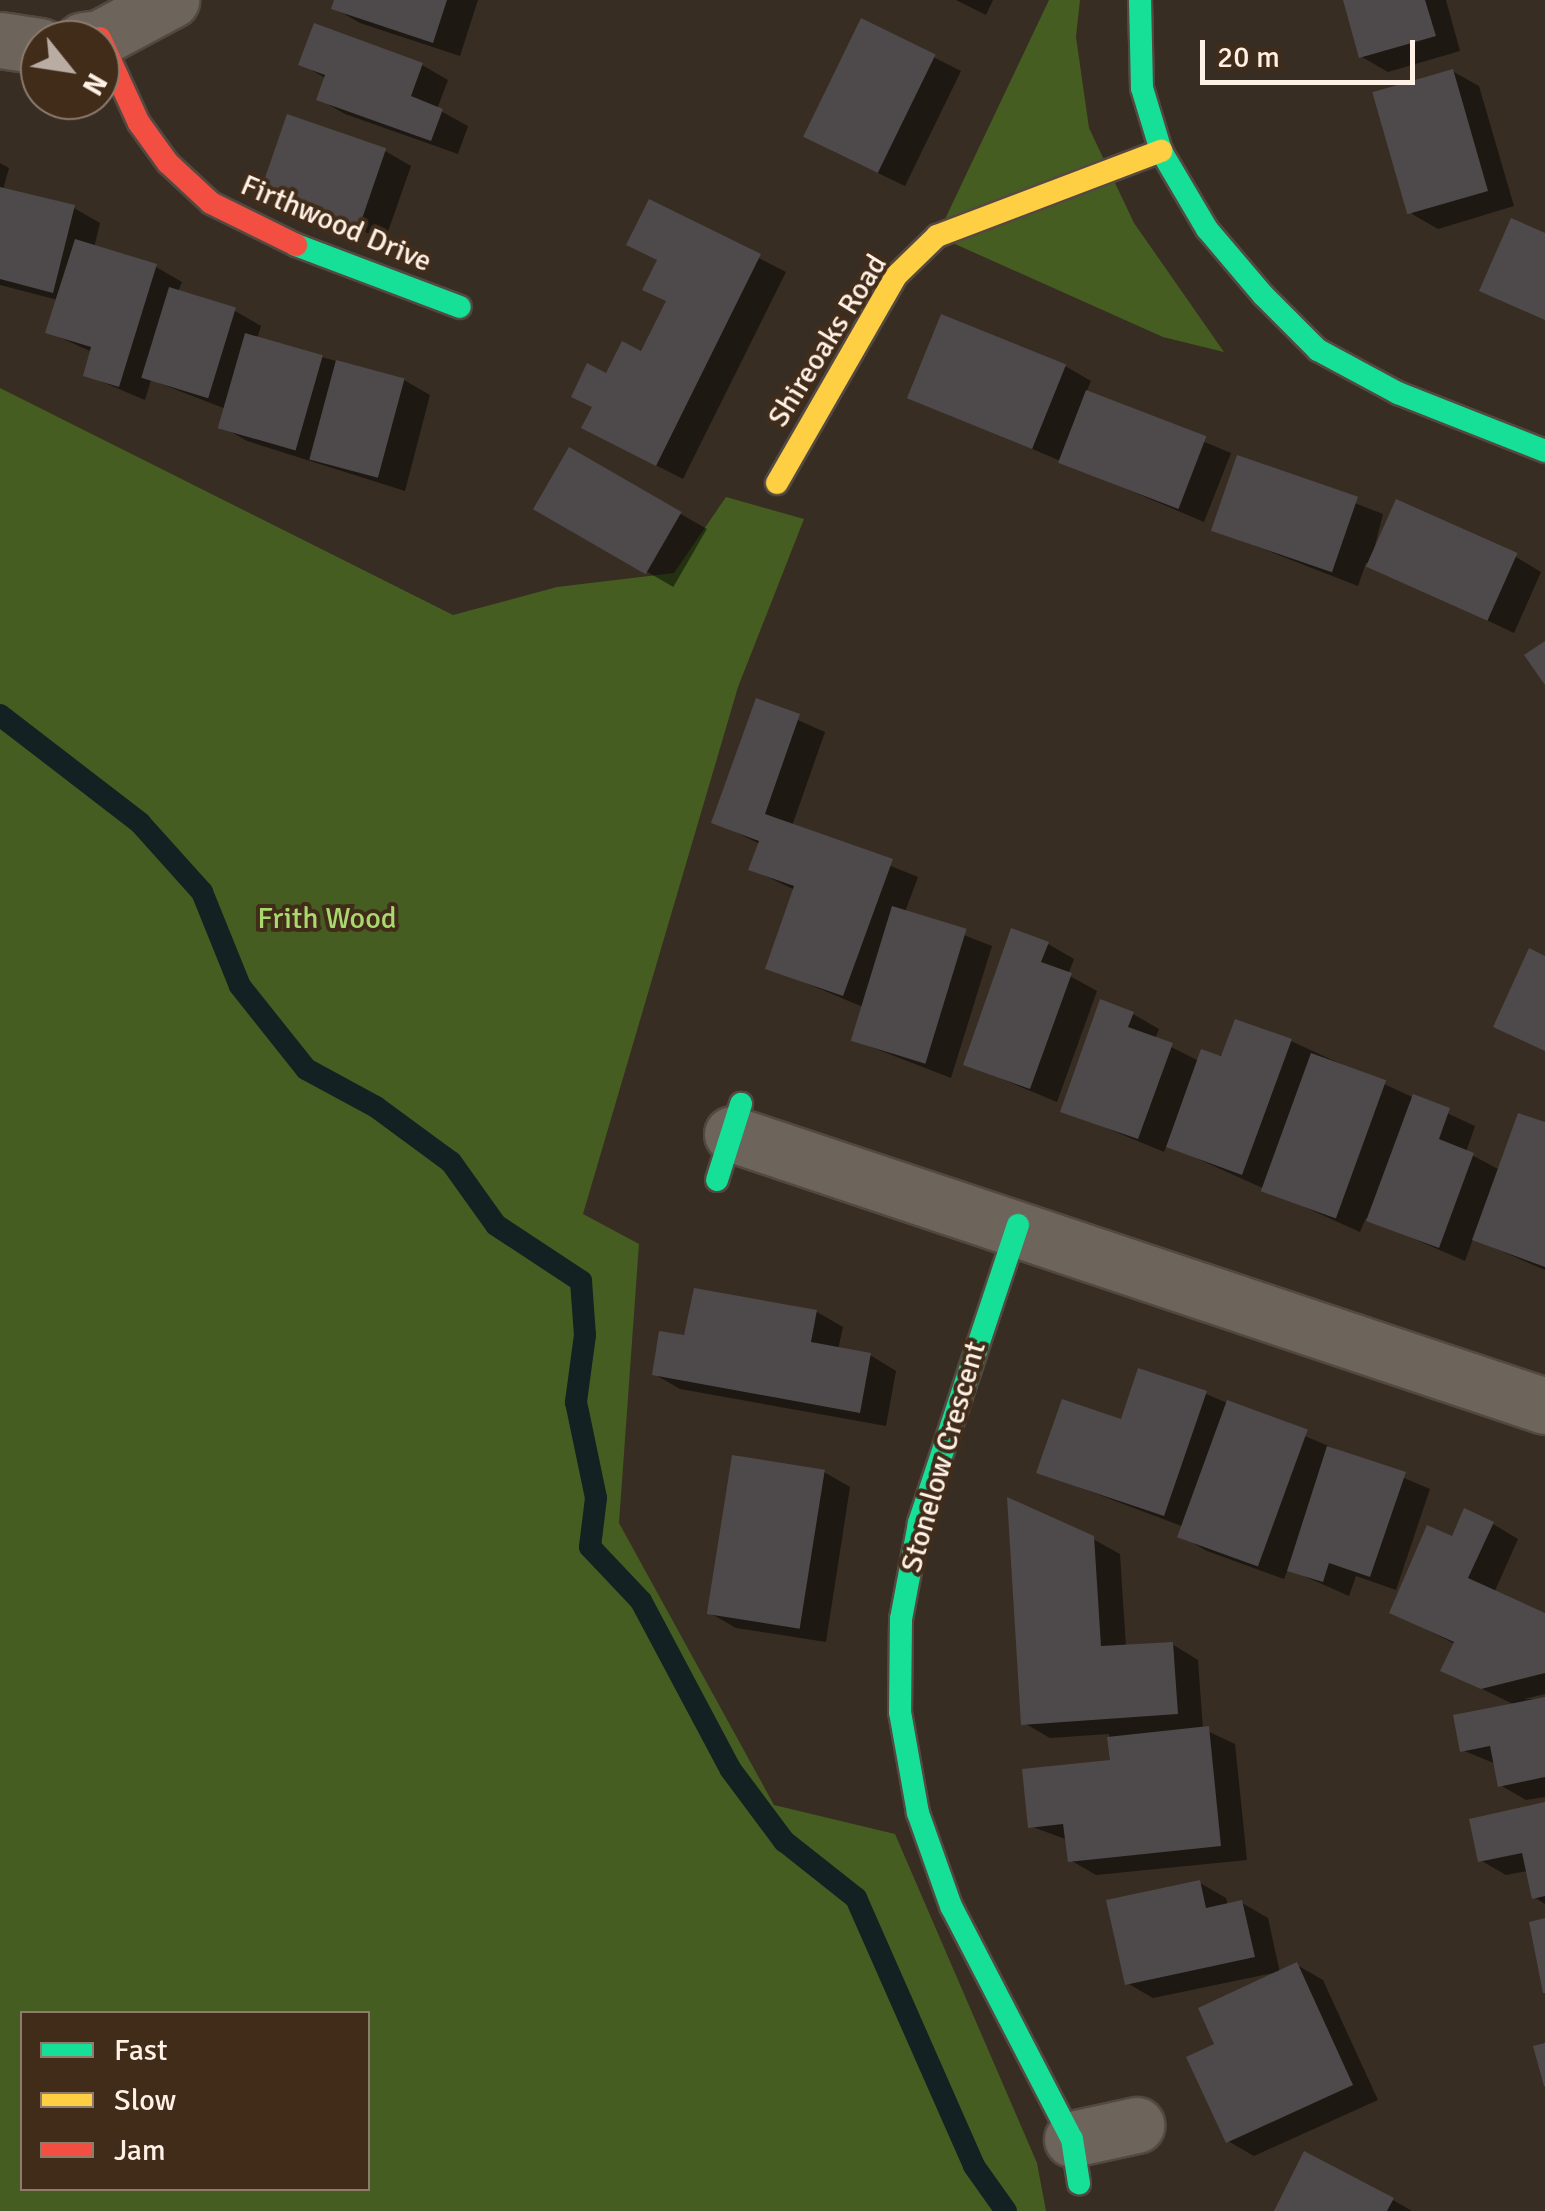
<!DOCTYPE html>
<html>
<head>
<meta charset="utf-8">
<style>
  body { margin:0 }
  #map { position:relative; width:1545px; height:2211px; overflow:hidden; background:#382d23; font-family:Signika,sans-serif }
  div>[style] { position:absolute }
  [style*='--x'] { left:calc(var(--x)*1px); top:calc(var(--y)*1px); width:calc(var(--w)*1px); rotate:calc(var(--a)*1deg) }
  .green>* { inset:0; background:#455d20 }
  .shadow>* { inset:0; background:#0007; transform-origin:0 0 }
  .stream>* { height:22px; margin:-11px; padding:0 11px; transform-origin:11px; border-radius:11px; background:#132123 }
  .building>* { inset:0; background:#4e494a; transform-origin:0 0 }
  .roads { filter:drop-shadow(2px 0 #534941) drop-shadow(-2px 0 #534941) drop-shadow(0 2px #534941) drop-shadow(0 -2px #534941) }
  .street>* { height:55px; margin:-27.5px; padding:0 27.5px; transform-origin:27.5px; border-radius:27.5px; background:#6d645c }
  .fast>* { height:22px; margin:-11px; padding:0 11px; transform-origin:11px; border-radius:11px; background:#16e098 }
  .slow>* { height:22px; margin:-11px; padding:0 11px; transform-origin:11px; border-radius:11px; background:#ffcf43 }
  .jam>* { height:22px; margin:-11px; padding:0 11px; transform-origin:11px; border-radius:11px; background:#f24e42 }
  span { translate:-50% -50%; white-space:nowrap; text-align:center; line-height:1.15; -webkit-text-stroke:8px #412c1a; paint-order:stroke }
  .street-label { font-size:30px; color:#fff1e6 }
  .park-label { font-size:30px; color:#a8d86e }
  .legend { position:absolute; left:20px; top:2011px; width:350px; height:180px; box-sizing:border-box; background:#412c1a; border:2px solid #8d7b6c; margin:0; padding:12px 18px; list-style:none; font-size:30px; color:#fff1e6 }
  .legend li { display:flex; align-items:center; gap:20px; height:50px }
  .legend b { width:50px; border:2px solid #8d7b6c }
  .north { position:absolute; left:20px; top:20px; width:100px; height:100px; box-sizing:border-box; background:#412c1a; border:2px solid #8d7b6c; border-radius:50%; rotate:120deg; font-size:28px; font-weight:700; line-height:40px; text-align:center; color:#fff1e6 }
  .north::after { content:''; display:block; margin:auto; width:35px; height:45px; background:#b9aca2; clip-path:polygon(50% 0,100% 100%,50% 72%,0 100%) }
  .scale { position:absolute; left:1200px; top:40px; width:215px; height:45px; box-sizing:border-box; border:5px solid #fff1e6; border-top:0; padding-left:12px; font-size:30px; line-height:35px; white-space:nowrap; color:#fff1e6; -webkit-text-stroke:8px #412c1a; paint-order:stroke }
</style>
</head>
<body>
<div id="map">
  <div class="green">
    <i style="clip-path:polygon(1049px 0,1080px 0,1076px 37px,1089px 128px,1134px 223px,1224px 352px,1163px 337px,937px 236px)"></i>
    <i style="clip-path:polygon(evenodd,0 388px,453px 615px,557px 587px,674px 573px,726px 497px,804px 519px,738px 687px,583px 1214px,639px 1244px,619px 1523px,774px 1805px,895px 1834px,1037px 2163px,1046px 2211px,0 2211px,0 388px,22px 2014px,368px 2014px,368px 2188px,22px 2188px,22px 2014px)"></i>
  </div>
  <div class="shadow">
    <i style="clip-path:polygon(337px 0,478px 0,460px 56px,360px 23px,334px 8px)"></i>
    <i style="clip-path:polygon(956px 0,993px 0,986px 15px)"></i>
    <i style="clip-path:polygon(1345px 0,1446px 0,1460px 51px,1388px 72px,1362px 57px)"></i>
    <i style="clip-path:polygon(862px 21px,961px 71px,905px 186px,832px 151px)"></i>
    <i style="clip-path:polygon(301px 64px,422px 65px,448px 80px,437px 109px,468px 126px,458px 154px,345px 114px,319px 99px,327px 79px)"></i>
    <i style="clip-path:polygon(1452px 71px,1479px 86px,1514px 206px,1438px 229px,1412px 214px)"></i>
    <i style="clip-path:polygon(385px 151px,411px 166px,385px 240px,264px 192px)"></i>
    <i style="clip-path:polygon(0 163px,9px 168px,3px 190px,74px 208px,100px 223px,94px 248px,156px 267px,182px 282px,178px 292px,235px 311px,261px 326px,257px 339px,404px 380px,430px 395px,405px 491px,247px 441px,221px 426px,226px 409px,151px 380px,145px 400px,86px 375px,92px 352px,48px 332px,58px 300px,0 285px)"></i>
    <i style="clip-path:polygon(650px 202px,786px 272px,683px 479px,610px 442px,608px 376px,642px 355px,668px 302px)"></i>
    <i style="clip-path:polygon(1065px 366px,1091px 381px,1086px 393px,1231px 453px,1204px 522px,910px 397px)"></i>
    <i style="left:570px;top:450px;width:158px;height:67px;rotate:30deg"></i>
    <i style="clip-path:polygon(1238px 458px,1383px 514px,1372px 557px,1516px 557px,1541px 572px,1514px 633px,1366px 563px,1358px 586px,1214px 530px)"></i>
    <i style="clip-path:polygon(757px 702px,825px 732px,792px 826px,918px 877px,905px 912px,992px 946px,951px 1078px,853px 1040px,863px 1007px,768px 967px,795px 890px,751px 869px,760px 844px,715px 822px)"></i>
    <i style="clip-path:polygon(1048px 944px,1074px 959px,1068px 975px,1097px 991px,1057px 1102px,966px 1064px)"></i>
    <i style="clip-path:polygon(1133px 1014px,1159px 1029px,1155px 1039px,1197px 1060px,1291px 1041px,1475px 1126px,1466px 1152px,1500px 1170px,1545px 1125px,1545px 1270px,1473px 1239px,1465px 1261px,1366px 1218px,1360px 1232px,1167px 1145px,1164px 1152px,1063px 1110px)"></i>
    <i style="clip-path:polygon(817px 1312px,843px 1327px,838px 1350px,870px 1355px,896px 1371px,886px 1426px,680px 1389px,654px 1374px,686px 1338px)"></i>
    <i style="clip-path:polygon(1206px 1394px,1430px 1489px,1396px 1590px,1356px 1576px,1349px 1596px,1288px 1569px,1284px 1579px,1207px 1551px,1181px 1536px,1184px 1527px,1039px 1472px,1122px 1422px)"></i>
    <i style="clip-path:polygon(824px 1472px,850px 1487px,826px 1642px,736px 1628px,710px 1613px)"></i>
    <i style="clip-path:polygon(1493px 1524px,1518px 1539px,1494px 1593px,1545px 1615px,1545px 1694px,1524px 1699px,1545px 1699px,1545px 1797px,1526px 1800px,1500px 1785px,1496px 1764px,1462px 1750px,1515px 1705px,1443px 1670px,1455px 1644px,1392px 1612px,1454px 1540px)"></i>
    <i style="clip-path:polygon(1093px 1539px,1120px 1554px,1126px 1647px,1172px 1644px,1198px 1660px,1203px 1729px,1235px 1744px,1247px 1860px,1096px 1875px,1070px 1860px,1068px 1840px,1030px 1826px,1113px 1762px,1109px 1734px,1050px 1738px,1024px 1723px)"></i>
    <i style="clip-path:polygon(1545px 1804px,1545px 1904px,1534px 1897px,1528px 1871px,1506px 1875px,1480px 1860px)"></i>
    <i style="clip-path:polygon(1200px 1883px,1226px 1898px,1228px 1906px,1242px 1903px,1268px 1918px,1280px 1973px,1297px 1965px,1323px 1980px,1378px 2100px,1254px 2156px,1228px 2141px,1218px 2045px,1278px 1972px,1153px 1998px,1127px 1983px)"></i>
    <i style="clip-path:polygon(1305px 2154px,1393px 2200px,1412px 2211px,1277px 2211px)"></i>
  </div>
  <div class="stream">
    <i style="--x:0;--y:715;--w:177;--a:37.6"></i>
    <i style="--x:140;--y:823;--w:93;--a:48.1"></i>
    <i style="--x:202;--y:892;--w:101;--a:68"></i>
    <i style="--x:240;--y:986;--w:106;--a:51.5"></i>
    <i style="--x:306;--y:1069;--w:80;--a:28.5"></i>
    <i style="--x:376;--y:1107;--w:93;--a:36.3"></i>
    <i style="--x:451;--y:1162;--w:77;--a:54.5"></i>
    <i style="--x:496;--y:1225;--w:102;--a:33.4"></i>
    <i style="--x:581;--y:1281;--w:54;--a:85.8"></i>
    <i style="--x:585;--y:1335;--w:68;--a:97.7"></i>
    <i style="--x:576;--y:1402;--w:98;--a:78.2"></i>
    <i style="--x:596;--y:1498;--w:49;--a:97"></i>
    <i style="--x:590;--y:1547;--w:74;--a:46.6"></i>
    <i style="--x:641;--y:1601;--w:191;--a:62"></i>
    <i style="--x:731;--y:1770;--w:89;--a:53.3"></i>
    <i style="--x:784;--y:1841;--w:92;--a:38.4"></i>
    <i style="--x:856;--y:1898;--w:293;--a:66.2"></i>
    <i style="--x:974;--y:2166;--w:55;--a:54.6"></i>
  </div>
  <div class="building">
    <i style="clip-path:polygon(334px 0,447px 0,433px 43px,331px 9px)"></i>
    <i style="clip-path:polygon(1343px 0,1425px 0,1436px 36px,1359px 58px)"></i>
    <i style="left:861px;top:18px;width:83px;height:132px;rotate:26deg"></i>
    <i style="clip-path:polygon(314px 23px,423px 63px,411px 96px,443px 109px,431px 141px,316px 100px,325px 75px,298px 65px)"></i>
    <i style="left:1453px;top:69px;width:127px;height:84px;rotate:74deg"></i>
    <i style="left:287px;top:114px;width:105px;height:83px;rotate:19deg"></i>
    <i style="clip-path:polygon(0 187px,75px 205px,53px 293px,0 279px)"></i>
    <i style="clip-path:polygon(649px 199px,761px 254px,656px 466px,581px 428px,592px 407px,571px 397px,587px 363px,606px 373px,622px 341px,641px 351px,666px 301px,642px 290px,657px 260px,626px 245px)"></i>
    <i style="clip-path:polygon(1511px 218px,1545px 233px,1545px 320px,1479px 291px)"></i>
    <i style="clip-path:polygon(75px 239px,157px 264px,119px 387px,83px 376px,91px 347px,45px 333px)"></i>
    <i style="left:169px;top:287px;width:70px;height:95px;rotate:17deg"></i>
    <i style="left:941px;top:314px;width:135px;height:91px;rotate:22deg"></i>
    <i style="left:245px;top:333px;width:81px;height:99px;rotate:16deg"></i>
    <i style="left:336px;top:360px;width:71px;height:103px;rotate:15deg"></i>
    <i style="left:1086px;top:390px;width:129px;height:78px;rotate:21deg"></i>
    <i style="left:569px;top:447px;width:130px;height:72px;rotate:30deg"></i>
    <i style="left:1237px;top:455px;width:128px;height:80px;rotate:19deg"></i>
    <i style="left:1396px;top:499px;width:133px;height:74px;rotate:24deg"></i>
    <i style="clip-path:polygon(1545px 641px,1545px 685px,1524px 655px)"></i>
    <i style="clip-path:polygon(756px 698px,800px 714px,765px 814px,893px 859px,843px 996px,765px 969px,794px 886px,748px 870px,759px 841px,711px 823px)"></i>
    <i style="left:892px;top:906px;width:78px;height:141px;rotate:17deg"></i>
    <i style="clip-path:polygon(1011px 928px,1049px 942px,1041px 962px,1072px 973px,1030px 1089px,963px 1065px)"></i>
    <i style="clip-path:polygon(1529px 948px,1545px 956px,1545px 1051px,1493px 1027px)"></i>
    <i style="clip-path:polygon(1100px 999px,1134px 1012px,1128px 1027px,1173px 1043px,1138px 1139px,1060px 1112px)"></i>
    <i style="clip-path:polygon(1235px 1019px,1292px 1039px,1242px 1175px,1166px 1147px,1201px 1049px,1221px 1056px)"></i>
    <i style="left:1311px;top:1053px;width:80px;height:147px;rotate:20deg"></i>
    <i style="clip-path:polygon(1413px 1094px,1450px 1108px,1439px 1139px,1474px 1153px,1439px 1248px,1366px 1221px)"></i>
    <i style="clip-path:polygon(1518px 1113px,1545px 1122px,1545px 1267px,1472px 1240px)"></i>
    <i style="clip-path:polygon(694px 1288px,817px 1310px,811px 1342px,871px 1353px,860px 1413px,652px 1375px,659px 1331px,684px 1335px)"></i>
    <i style="clip-path:polygon(1138px 1368px,1207px 1391px,1164px 1516px,1036px 1473px,1062px 1399px,1121px 1419px)"></i>
    <i style="left:1227px;top:1400px;width:86px;height:146px;rotate:20deg"></i>
    <i style="clip-path:polygon(1327px 1446px,1406px 1472px,1370px 1577px,1329px 1563px,1323px 1582px,1287px 1571px)"></i>
    <i style="left:732px;top:1455px;width:94px;height:161px;rotate:9deg"></i>
    <i style="clip-path:polygon(1007px 1497px,1094px 1536px,1101px 1646px,1173px 1642px,1178px 1714px,1021px 1725px)"></i>
    <i style="clip-path:polygon(1464px 1508px,1494px 1522px,1468px 1578px,1545px 1613px,1545px 1673px,1481px 1689px,1440px 1671px,1454px 1642px,1389px 1613px,1427px 1525px,1452px 1536px)"></i>
    <i style="clip-path:polygon(1545px 1697px,1545px 1777px,1498px 1787px,1490px 1746px,1460px 1752px,1453px 1715px)"></i>
    <i style="clip-path:polygon(1209px 1726px,1221px 1846px,1068px 1862px,1063px 1824px,1028px 1828px,1022px 1769px,1110px 1760px,1107px 1737px)"></i>
    <i style="clip-path:polygon(1545px 1802px,1545px 1896px,1532px 1899px,1522px 1853px,1478px 1862px,1469px 1819px)"></i>
    <i style="clip-path:polygon(1200px 1880px,1206px 1908px,1242px 1900px,1255px 1957px,1125px 1985px,1106px 1900px)"></i>
    <i style="clip-path:polygon(1545px 1918px,1545px 1993px,1543px 1993px,1529px 1922px)"></i>
    <i style="clip-path:polygon(1297px 1962px,1353px 2085px,1226px 2143px,1186px 2057px,1214px 2044px,1198px 2008px)"></i>
    <i style="clip-path:polygon(1545px 2043px,1545px 2086px,1544px 2086px,1533px 2046px)"></i>
    <i style="clip-path:polygon(1304px 2151px,1394px 2198px,1387px 2211px,1274px 2211px)"></i>
  </div>
  <div class="roads">
    <div class="street">
      <i style="--x:0;--y:40;--w:40;--a:8.5"></i>
      <i style="--x:83;--y:40;--w:17;--a:-7"></i>
      <i style="--x:100;--y:38;--w:81;--a:-28.2"></i>
      <i style="--x:732;--y:1134;--w:857;--a:18.5"></i>
      <i style="--x:1072;--y:2139;--w:66;--a:-12.3"></i>
    </div>
    <div class="fast">
      <i style="--x:1140;--y:0;--w:88;--a:88.7"></i>
      <i style="--x:1142;--y:88;--w:66;--a:73.2"></i>
      <i style="--x:1161;--y:151;--w:91;--a:59.5"></i>
      <i style="--x:1207;--y:229;--w:87;--a:49.7"></i>
      <i style="--x:1263;--y:295;--w:78;--a:45"></i>
      <i style="--x:1318;--y:350;--w:91;--a:28.3"></i>
      <i style="--x:1398;--y:393;--w:158;--a:21.5"></i>
      <i style="--x:296;--y:245;--w:175;--a:20.7"></i>
      <i style="--x:717;--y:1180;--w:80;--a:-72.5"></i>
      <i style="--x:1018;--y:1225;--w:314;--a:108.4"></i>
      <i style="--x:919;--y:1523;--w:98;--a:100.6"></i>
      <i style="--x:901;--y:1619;--w:93;--a:90.6"></i>
      <i style="--x:900;--y:1712;--w:103;--a:79.9"></i>
      <i style="--x:918;--y:1813;--w:99;--a:70.5"></i>
      <i style="--x:951;--y:1906;--w:263;--a:62.6"></i>
      <i style="--x:1072;--y:2139;--w:45;--a:81"></i>
    </div>
    <div class="slow">
      <i style="--x:777;--y:483;--w:239;--a:-60.1"></i>
      <i style="--x:896;--y:276;--w:57;--a:-44.3"></i>
      <i style="--x:937;--y:236;--w:240;--a:-20.8"></i>
    </div>
    <div class="jam">
      <i style="--x:100;--y:38;--w:94;--a:65.4"></i>
      <i style="--x:139;--y:123;--w:49;--a:54.1"></i>
      <i style="--x:168;--y:163;--w:59;--a:42.9"></i>
      <i style="--x:211;--y:203;--w:95;--a:26.3"></i>
    </div>
  </div>
  <div class="street-label">
    <span style="left:336px;top:224px;rotate:23deg">Firthwood Drive</span>
    <span style="left:828px;top:341px;rotate:-58deg">Shireoaks Road</span>
    <span style="left:944px;top:1457px;rotate:-74deg">Stonelow Crescent</span>
  </div>
  <div class="park-label">
    <span style="left:327px;top:919px">Frith Wood</span>
  </div>
  <ul class="legend">
  <li><b style="height:12px;background:#16e098"></b>Fast</li>
  <li><b style="height:12px;background:#ffcf43"></b>Slow</li>
  <li><b style="height:12px;background:#f24e42"></b>Jam</li>
  </ul>
  <div class="north">N</div>
  <div class="scale">20 m</div>
</div>
</body>
</html>
